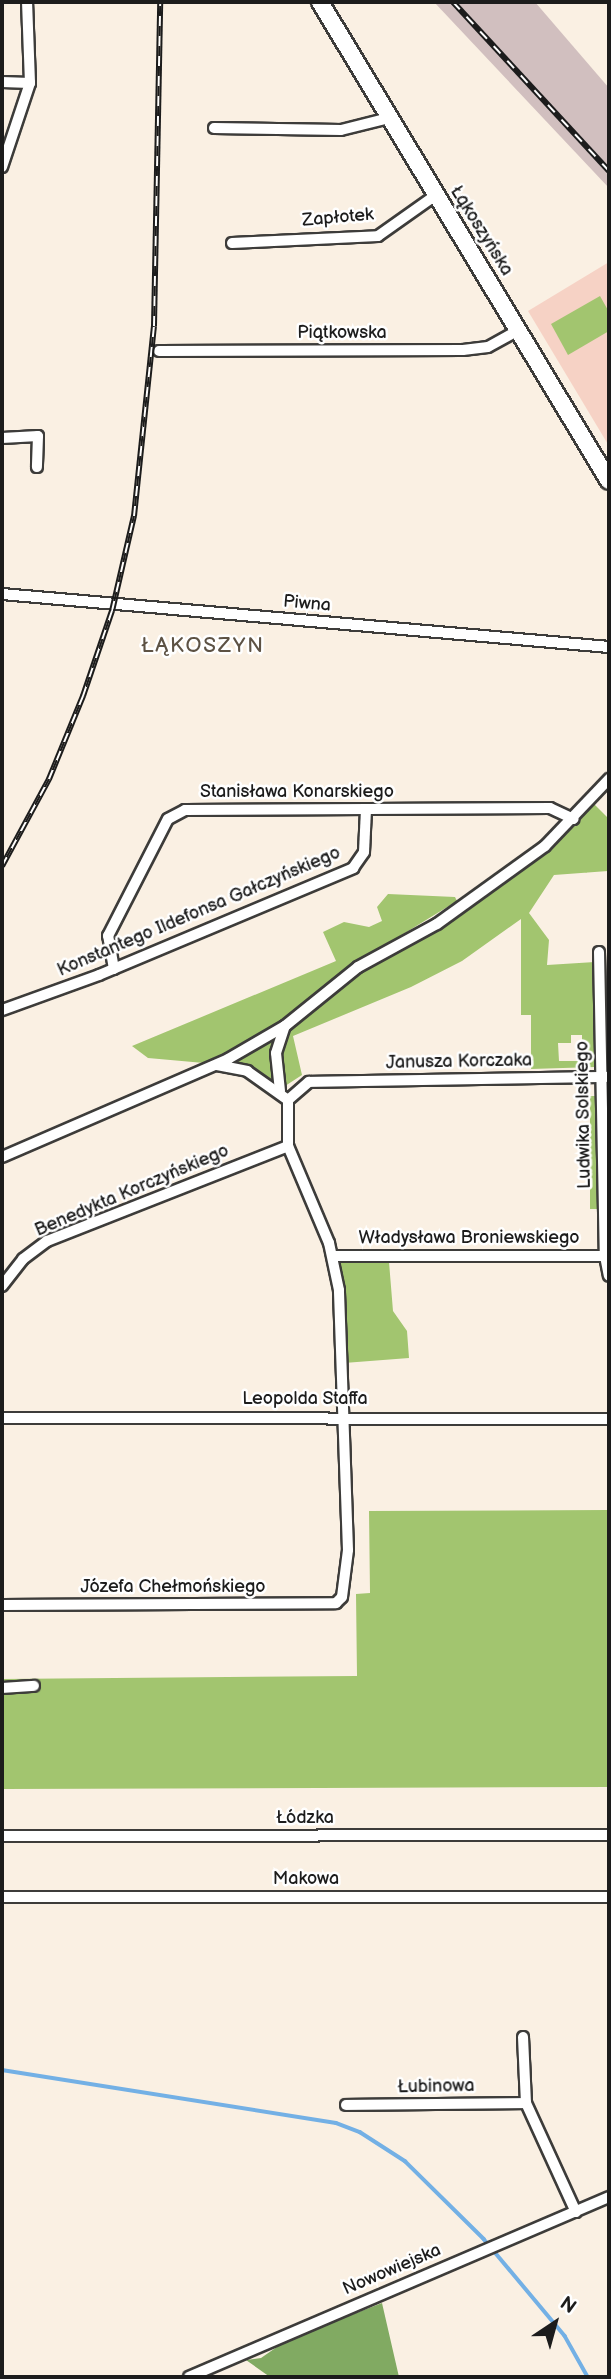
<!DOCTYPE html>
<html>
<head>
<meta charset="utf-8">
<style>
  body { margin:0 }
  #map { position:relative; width:611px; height:2379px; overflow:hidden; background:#faf0e3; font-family:"Balsamiq Sans",sans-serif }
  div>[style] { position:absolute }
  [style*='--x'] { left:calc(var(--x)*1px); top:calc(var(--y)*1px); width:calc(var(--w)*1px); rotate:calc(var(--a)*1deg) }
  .built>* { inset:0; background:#f6d2c5 }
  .industrial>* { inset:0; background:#d1bfbf }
  .green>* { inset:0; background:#a2c56f; transform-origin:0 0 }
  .forest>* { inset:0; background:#81aa62 }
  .stream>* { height:3.5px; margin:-1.75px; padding:0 1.75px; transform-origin:1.75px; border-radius:1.75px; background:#73b0e5 }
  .roads { filter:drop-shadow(2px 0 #3d3c3a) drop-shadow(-2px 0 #3d3c3a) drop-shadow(0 2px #3d3c3a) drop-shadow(0 -2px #3d3c3a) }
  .street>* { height:10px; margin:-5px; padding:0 5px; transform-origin:5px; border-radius:5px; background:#fff }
  .secondary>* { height:16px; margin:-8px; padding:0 8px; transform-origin:8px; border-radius:8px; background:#fff }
  .rail>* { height:6px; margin-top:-3px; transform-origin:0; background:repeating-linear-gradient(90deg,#fff 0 10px,#1c1c1c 0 20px); box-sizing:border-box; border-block:2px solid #1c1c1c }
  span { translate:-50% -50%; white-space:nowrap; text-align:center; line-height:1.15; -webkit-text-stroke:5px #fff; paint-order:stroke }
  .street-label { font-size:18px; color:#1c1c1c }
  .quarter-label { font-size:21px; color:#5d5244; letter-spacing:2px }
  .frame { position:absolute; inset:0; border:4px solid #1c1c1c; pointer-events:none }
  .north { position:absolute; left:520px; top:2288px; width:70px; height:70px; -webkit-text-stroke:5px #fff; paint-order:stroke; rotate:36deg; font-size:19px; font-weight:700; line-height:28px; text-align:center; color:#1c1c1c }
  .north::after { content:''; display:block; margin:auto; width:24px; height:32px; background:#1c1c1c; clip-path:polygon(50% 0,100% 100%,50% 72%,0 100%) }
</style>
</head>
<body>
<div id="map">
  <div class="built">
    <i style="clip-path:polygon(609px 262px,609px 446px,528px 311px)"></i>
  </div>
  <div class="industrial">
    <i style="clip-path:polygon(434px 2px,535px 2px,609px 88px,609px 188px)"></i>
  </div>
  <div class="green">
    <i style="clip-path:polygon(600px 296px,609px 312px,609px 331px,568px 355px,551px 324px)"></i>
    <i style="clip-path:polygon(evenodd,593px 803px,609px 819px,608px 871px,554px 875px,529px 913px,549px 940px,547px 965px,595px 962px,595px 1067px,531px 1069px,531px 1015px,521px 1015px,521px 919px,462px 961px,411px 987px,293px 1036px,302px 1075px,282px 1088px,226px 1062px,334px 987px,436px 927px,593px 803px,571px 1035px,582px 1035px,582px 1061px,559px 1061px,558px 1043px,571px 1043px,571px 1035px)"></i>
    <i style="clip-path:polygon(388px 894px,455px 897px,457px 901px,356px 963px,284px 1022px,219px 1059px,204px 1063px,148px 1058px,132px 1046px,336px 961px,323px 932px,344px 922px,369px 927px,382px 921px,377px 907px)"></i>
    <i style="left:590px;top:1096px;width:7px;height:113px"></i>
    <i style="clip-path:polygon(339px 1260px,389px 1262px,393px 1311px,407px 1331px,409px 1358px,344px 1363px)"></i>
    <i style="clip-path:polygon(609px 1510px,609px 1787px,2px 1789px,2px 1679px,357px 1676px,356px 1594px,370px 1593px,369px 1511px)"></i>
  </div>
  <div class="forest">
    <i style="clip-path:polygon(382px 2303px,399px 2377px,270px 2377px,246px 2360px,261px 2358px,287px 2340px)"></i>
  </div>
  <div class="stream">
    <i style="--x:2;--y:2070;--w:338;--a:9"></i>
    <i style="--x:336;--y:2123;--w:26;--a:21"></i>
    <i style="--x:360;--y:2132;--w:54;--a:32.8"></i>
    <i style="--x:405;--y:2161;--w:111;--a:44.6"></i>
    <i style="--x:484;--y:2239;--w:126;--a:50.1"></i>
    <i style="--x:565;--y:2336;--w:47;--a:60.7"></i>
  </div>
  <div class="roads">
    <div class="street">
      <i style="--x:2;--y:82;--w:28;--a:2"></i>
      <i style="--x:214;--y:128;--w:127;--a:0.9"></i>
      <i style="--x:341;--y:130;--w:49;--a:-14"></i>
      <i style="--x:2;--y:167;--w:89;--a:-71.6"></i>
      <i style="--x:30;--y:83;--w:81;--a:-92.1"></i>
      <i style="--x:232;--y:243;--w:146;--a:-2.7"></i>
      <i style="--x:378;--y:236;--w:71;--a:-35.3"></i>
      <i style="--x:159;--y:351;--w:304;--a:-0.2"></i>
      <i style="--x:463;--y:350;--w:25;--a:-7"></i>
      <i style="--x:488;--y:347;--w:35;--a:-29"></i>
      <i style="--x:2;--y:438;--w:36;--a:-3"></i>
      <i style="--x:38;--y:436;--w:31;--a:92"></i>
      <i style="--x:2;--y:594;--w:609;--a:4.99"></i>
      <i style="--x:599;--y:952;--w:304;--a:88.9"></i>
      <i style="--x:605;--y:1256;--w:20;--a:79"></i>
      <i style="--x:114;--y:969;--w:34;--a:-100"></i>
      <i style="--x:108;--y:936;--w:131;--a:-62.9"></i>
      <i style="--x:168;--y:819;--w:19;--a:-28"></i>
      <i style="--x:185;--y:810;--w:365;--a:-0.3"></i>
      <i style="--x:550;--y:808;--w:26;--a:25"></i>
      <i style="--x:2;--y:1010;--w:103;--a:-19.8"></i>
      <i style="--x:99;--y:975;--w:276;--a:-22.8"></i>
      <i style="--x:353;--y:868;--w:19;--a:-55"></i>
      <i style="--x:364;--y:852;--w:42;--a:-87.3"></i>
      <i style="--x:217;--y:1065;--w:31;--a:11"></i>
      <i style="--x:247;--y:1071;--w:50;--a:35.3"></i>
      <i style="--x:280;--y:1091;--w:38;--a:-96"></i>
      <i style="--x:276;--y:1053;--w:28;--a:-72"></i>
      <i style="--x:2;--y:1157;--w:246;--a:-23.4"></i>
      <i style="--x:228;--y:1059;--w:66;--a:-30.1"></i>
      <i style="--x:285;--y:1026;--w:94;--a:-38.9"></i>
      <i style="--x:358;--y:967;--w:90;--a:-28.6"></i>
      <i style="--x:437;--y:924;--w:133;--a:-35.8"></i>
      <i style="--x:545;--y:846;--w:93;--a:-46.3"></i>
      <i style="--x:333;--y:1256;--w:272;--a:0"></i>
      <i style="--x:2;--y:1286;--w:34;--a:-52"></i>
      <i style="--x:23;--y:1259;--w:30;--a:-37"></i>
      <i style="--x:47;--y:1241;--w:259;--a:-21.5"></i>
      <i style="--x:2;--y:1418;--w:607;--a:0.09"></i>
      <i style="--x:2;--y:1605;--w:334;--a:-0.3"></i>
      <i style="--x:336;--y:1603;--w:8;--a:-45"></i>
      <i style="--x:342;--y:1597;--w:47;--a:-82.7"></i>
      <i style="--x:348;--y:1550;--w:260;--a:-92"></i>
      <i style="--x:339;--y:1290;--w:48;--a:-102"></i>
      <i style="--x:329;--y:1243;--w:105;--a:-112.9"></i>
      <i style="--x:288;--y:1146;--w:46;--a:-90"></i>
      <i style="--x:288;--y:1100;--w:28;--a:-41"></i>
      <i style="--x:309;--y:1082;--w:300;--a:-1"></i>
      <i style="--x:2;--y:1688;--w:32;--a:-4"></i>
      <i style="--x:2;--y:1836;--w:607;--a:-0.09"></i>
      <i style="--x:2;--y:1897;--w:607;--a:0"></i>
      <i style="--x:523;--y:2037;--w:66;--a:87.4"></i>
      <i style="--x:526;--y:2103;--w:120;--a:65.4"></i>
      <i style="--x:346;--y:2105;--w:180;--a:-0.6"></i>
      <i style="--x:189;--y:2377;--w:457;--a:-23.2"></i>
    </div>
    <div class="secondary">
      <i style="--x:320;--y:2;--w:559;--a:58.9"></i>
    </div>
  </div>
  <div class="rail">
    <i style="--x:453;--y:2;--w:230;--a:47.3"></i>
    <i style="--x:2;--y:866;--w:99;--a:-61.6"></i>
    <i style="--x:49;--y:779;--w:90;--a:-67.7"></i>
    <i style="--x:83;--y:696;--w:90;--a:-71.2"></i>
    <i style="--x:112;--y:611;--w:98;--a:-77"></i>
    <i style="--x:134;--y:516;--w:191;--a:-84"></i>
    <i style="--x:154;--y:326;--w:324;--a:-88.9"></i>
  </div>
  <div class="street-label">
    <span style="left:338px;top:218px;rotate:-5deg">Zapłotek</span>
    <span style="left:481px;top:231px;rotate:58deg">Łąkoszyńska</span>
    <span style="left:342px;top:333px">Piątkowska</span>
    <span style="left:307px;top:604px;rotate:5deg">Piwna</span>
    <span style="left:297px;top:792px">Stanisława Konarskiego</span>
    <span style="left:199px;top:912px;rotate:-23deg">Konstantego Ildefonsa Gałczyńskiego</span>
    <span style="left:459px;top:1062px;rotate:-1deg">Janusza Korczaka</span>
    <span style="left:584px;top:1115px;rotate:-91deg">Ludwika Solskiego</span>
    <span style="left:132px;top:1191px;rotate:-23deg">Benedykta Korczyńskiego</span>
    <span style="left:469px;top:1238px">Władysława Broniewskiego</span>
    <span style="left:305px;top:1399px">Leopolda Staffa</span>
    <span style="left:173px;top:1587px">Józefa Chełmońskiego</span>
    <span style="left:305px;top:1818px">Łódzka</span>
    <span style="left:306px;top:1879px">Makowa</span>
    <span style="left:436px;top:2087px;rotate:-1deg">Łubinowa</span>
    <span style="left:392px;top:2270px;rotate:-23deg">Nowowiejska</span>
  </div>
  <div class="quarter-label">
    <span style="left:203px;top:646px">ŁĄKOSZYN</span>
  </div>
  <div class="frame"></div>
  <div class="north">N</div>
</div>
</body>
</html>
